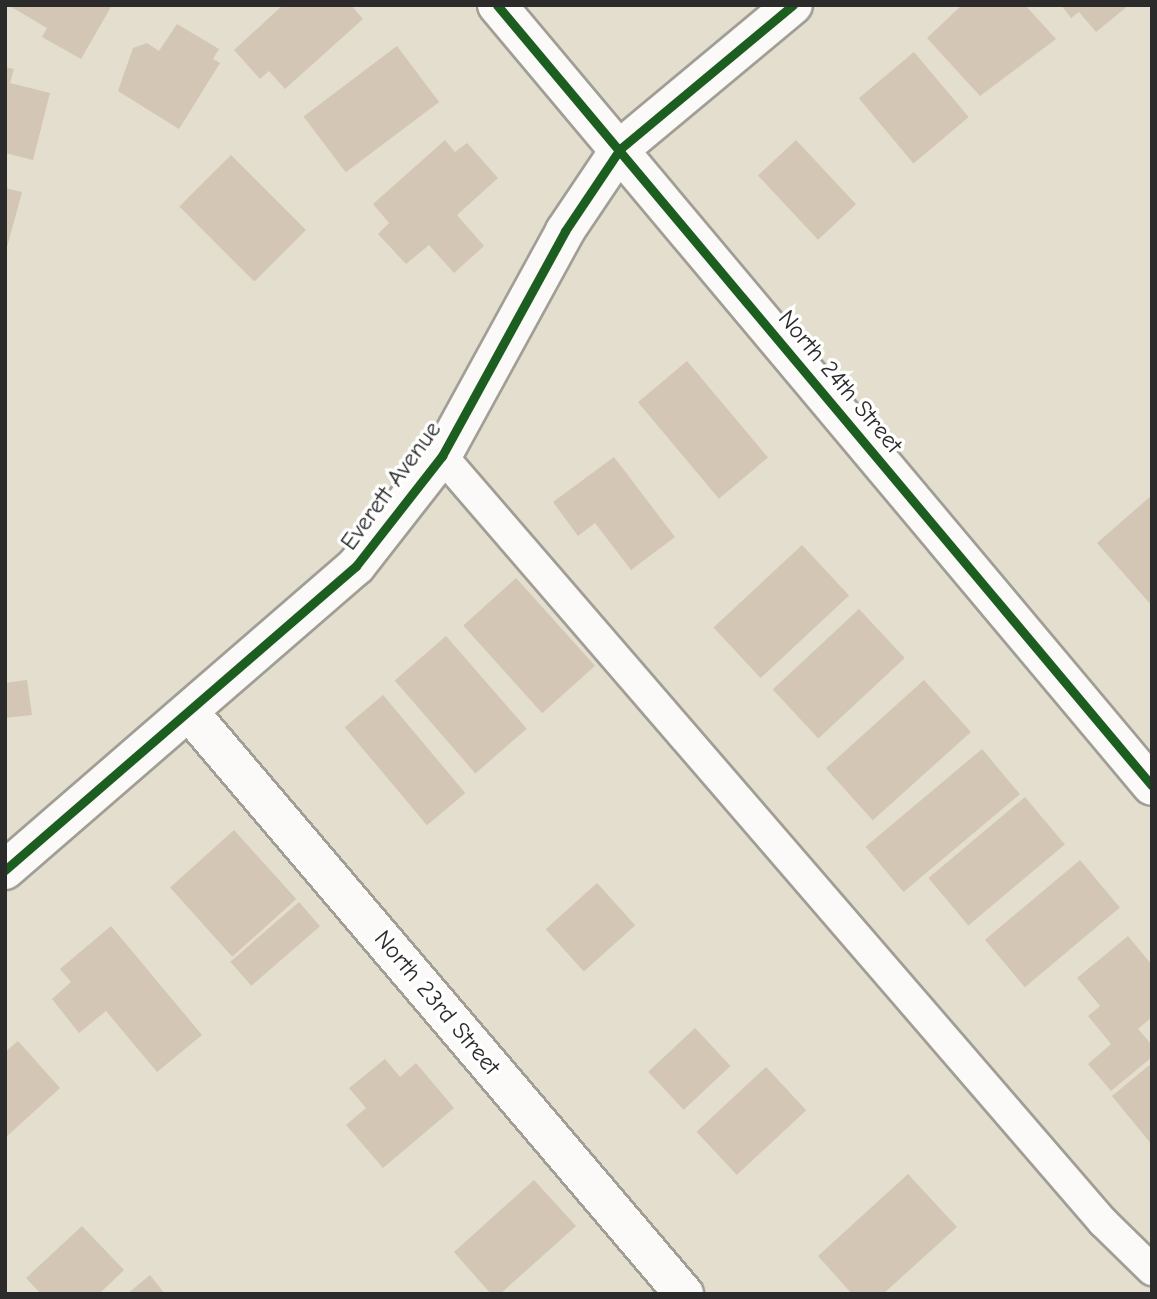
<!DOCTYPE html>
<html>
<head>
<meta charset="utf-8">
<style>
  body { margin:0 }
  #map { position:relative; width:1157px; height:1299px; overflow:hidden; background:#e3dece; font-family:"Comic Neue",sans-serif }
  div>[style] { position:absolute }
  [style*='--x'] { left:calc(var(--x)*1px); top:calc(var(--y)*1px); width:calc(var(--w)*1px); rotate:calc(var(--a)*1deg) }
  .building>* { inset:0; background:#d4c6b4; transform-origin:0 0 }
  .roads { filter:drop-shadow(2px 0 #a09e95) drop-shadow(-2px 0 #a09e95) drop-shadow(0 2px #a09e95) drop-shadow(0 -2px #a09e95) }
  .lane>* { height:30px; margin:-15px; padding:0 15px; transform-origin:15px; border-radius:15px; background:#fbfaf8 }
  .street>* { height:38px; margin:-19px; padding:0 19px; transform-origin:19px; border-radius:19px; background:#fbfaf8 }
  .cycleway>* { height:9px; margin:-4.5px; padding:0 4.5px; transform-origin:4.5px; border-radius:4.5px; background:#1b5e20 }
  span { translate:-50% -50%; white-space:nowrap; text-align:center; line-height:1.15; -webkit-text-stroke:7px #fff; paint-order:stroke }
  .street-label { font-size:24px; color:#2b2b2b }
  .frame { position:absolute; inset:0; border:7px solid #2b2b2b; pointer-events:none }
</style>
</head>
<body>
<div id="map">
  <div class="building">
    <i style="clip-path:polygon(8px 5px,112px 5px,81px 59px,42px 37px,47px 28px)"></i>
    <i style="clip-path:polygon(283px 5px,351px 5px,363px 19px,285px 89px,269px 71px,260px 79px,234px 50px)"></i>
    <i style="clip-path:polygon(962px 5px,1025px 5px,1056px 39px,980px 96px,927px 38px)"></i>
    <i style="clip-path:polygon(1061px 5px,1129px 5px,1096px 32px,1079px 12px,1071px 18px)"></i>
    <i style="clip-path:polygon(177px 24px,219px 49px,213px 59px,220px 63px,179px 129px,118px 91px,133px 48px,147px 43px,159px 51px)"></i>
    <i style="left:397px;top:46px;width:70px;height:117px;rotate:53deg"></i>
    <i style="left:914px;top:52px;width:85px;height:72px;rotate:50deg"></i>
    <i style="clip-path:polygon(5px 67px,14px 69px,10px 83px,50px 93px,33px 160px,5px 153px)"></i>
    <i style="clip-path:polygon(445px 140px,455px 152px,467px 143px,498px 178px,457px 215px,484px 246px,454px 273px,429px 245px,406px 264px,378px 234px,389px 223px,373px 204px)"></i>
    <i style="left:796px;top:140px;width:88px;height:52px;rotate:47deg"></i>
    <i style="left:231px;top:155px;width:106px;height:73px;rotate:45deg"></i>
    <i style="clip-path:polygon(5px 188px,22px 192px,6px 251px,5px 251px)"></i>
    <i style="left:687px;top:361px;width:126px;height:64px;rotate:50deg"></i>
    <i style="clip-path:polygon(614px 457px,675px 537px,631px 570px,595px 523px,578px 536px,553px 502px)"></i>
    <i style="clip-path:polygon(1152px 495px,1152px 606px,1097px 543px)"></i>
    <i style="left:802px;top:545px;width:69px;height:121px;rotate:47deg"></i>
    <i style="left:516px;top:578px;width:118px;height:71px;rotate:48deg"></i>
    <i style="left:859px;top:609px;width:67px;height:118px;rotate:47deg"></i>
    <i style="left:446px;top:636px;width:123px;height:68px;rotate:49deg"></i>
    <i style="clip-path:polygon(27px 680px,32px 715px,5px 718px,5px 683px)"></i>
    <i style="left:924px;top:680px;width:70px;height:132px;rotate:48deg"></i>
    <i style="left:383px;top:695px;width:128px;height:50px;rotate:50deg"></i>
    <i style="left:982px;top:749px;width:59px;height:152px;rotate:50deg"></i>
    <i style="left:1025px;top:797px;width:62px;height:126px;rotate:50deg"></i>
    <i style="left:234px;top:830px;width:93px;height:86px;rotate:48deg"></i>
    <i style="left:1080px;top:860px;width:62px;height:124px;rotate:50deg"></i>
    <i style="left:597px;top:883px;width:57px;height:69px;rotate:48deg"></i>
    <i style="left:299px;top:902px;width:32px;height:91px;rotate:49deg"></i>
    <i style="clip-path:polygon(111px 926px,202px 1035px,157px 1072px,106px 1011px,79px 1033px,52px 999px,71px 982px,60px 969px)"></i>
    <i style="clip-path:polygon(1128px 936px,1152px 965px,1152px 1017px,1138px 1029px,1152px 1045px,1152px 1057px,1111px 1091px,1088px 1064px,1111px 1044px,1088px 1016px,1100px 1006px,1077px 978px)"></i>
    <i style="left:695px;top:1028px;width:52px;height:64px;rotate:47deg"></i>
    <i style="clip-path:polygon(18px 1041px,60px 1088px,5px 1138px,5px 1052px)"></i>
    <i style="clip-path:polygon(385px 1059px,400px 1077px,416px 1063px,454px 1108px,383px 1168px,346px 1125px,366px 1108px,349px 1088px)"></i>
    <i style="clip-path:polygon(1152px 1063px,1152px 1145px,1112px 1096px)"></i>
    <i style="left:766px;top:1067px;width:59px;height:95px;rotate:47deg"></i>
    <i style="clip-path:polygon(908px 1174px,957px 1227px,883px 1294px,852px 1294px,818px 1256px)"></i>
    <i style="clip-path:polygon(534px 1180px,576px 1226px,500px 1294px,491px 1294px,454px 1252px)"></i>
    <i style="clip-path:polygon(82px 1226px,124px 1270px,99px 1294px,41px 1294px,26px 1278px)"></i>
    <i style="clip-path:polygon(150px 1275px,165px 1294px,127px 1294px)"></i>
  </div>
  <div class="roads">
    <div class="lane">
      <i style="--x:442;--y:456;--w:1012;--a:49.21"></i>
      <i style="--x:1103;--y:1222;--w:69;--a:44.4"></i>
    </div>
    <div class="street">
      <i style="--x:497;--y:5;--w:1019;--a:50.01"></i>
      <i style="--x:190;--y:713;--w:763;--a:49.63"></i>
      <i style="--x:5;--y:870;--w:464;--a:-40.9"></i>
      <i style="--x:356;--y:566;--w:140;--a:-52"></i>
      <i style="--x:442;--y:456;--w:256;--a:-61.3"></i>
      <i style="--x:565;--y:231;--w:99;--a:-56.1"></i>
      <i style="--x:620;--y:149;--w:225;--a:-39.8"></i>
    </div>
  </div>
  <div class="cycleway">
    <i style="--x:497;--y:5;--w:1019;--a:50.01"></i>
    <i style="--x:5;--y:870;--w:464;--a:-40.9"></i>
    <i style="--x:356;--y:566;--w:140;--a:-52"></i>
    <i style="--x:442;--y:456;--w:256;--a:-61.3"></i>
    <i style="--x:565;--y:231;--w:99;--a:-56.1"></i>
    <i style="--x:620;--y:149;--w:225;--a:-39.8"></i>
  </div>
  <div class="street-label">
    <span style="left:840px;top:382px;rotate:50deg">North 24th Street</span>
    <span style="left:391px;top:486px;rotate:-54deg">Everett Avenue</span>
    <span style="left:437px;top:1003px;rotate:50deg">North 23rd Street</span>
  </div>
  <div class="frame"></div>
</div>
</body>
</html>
